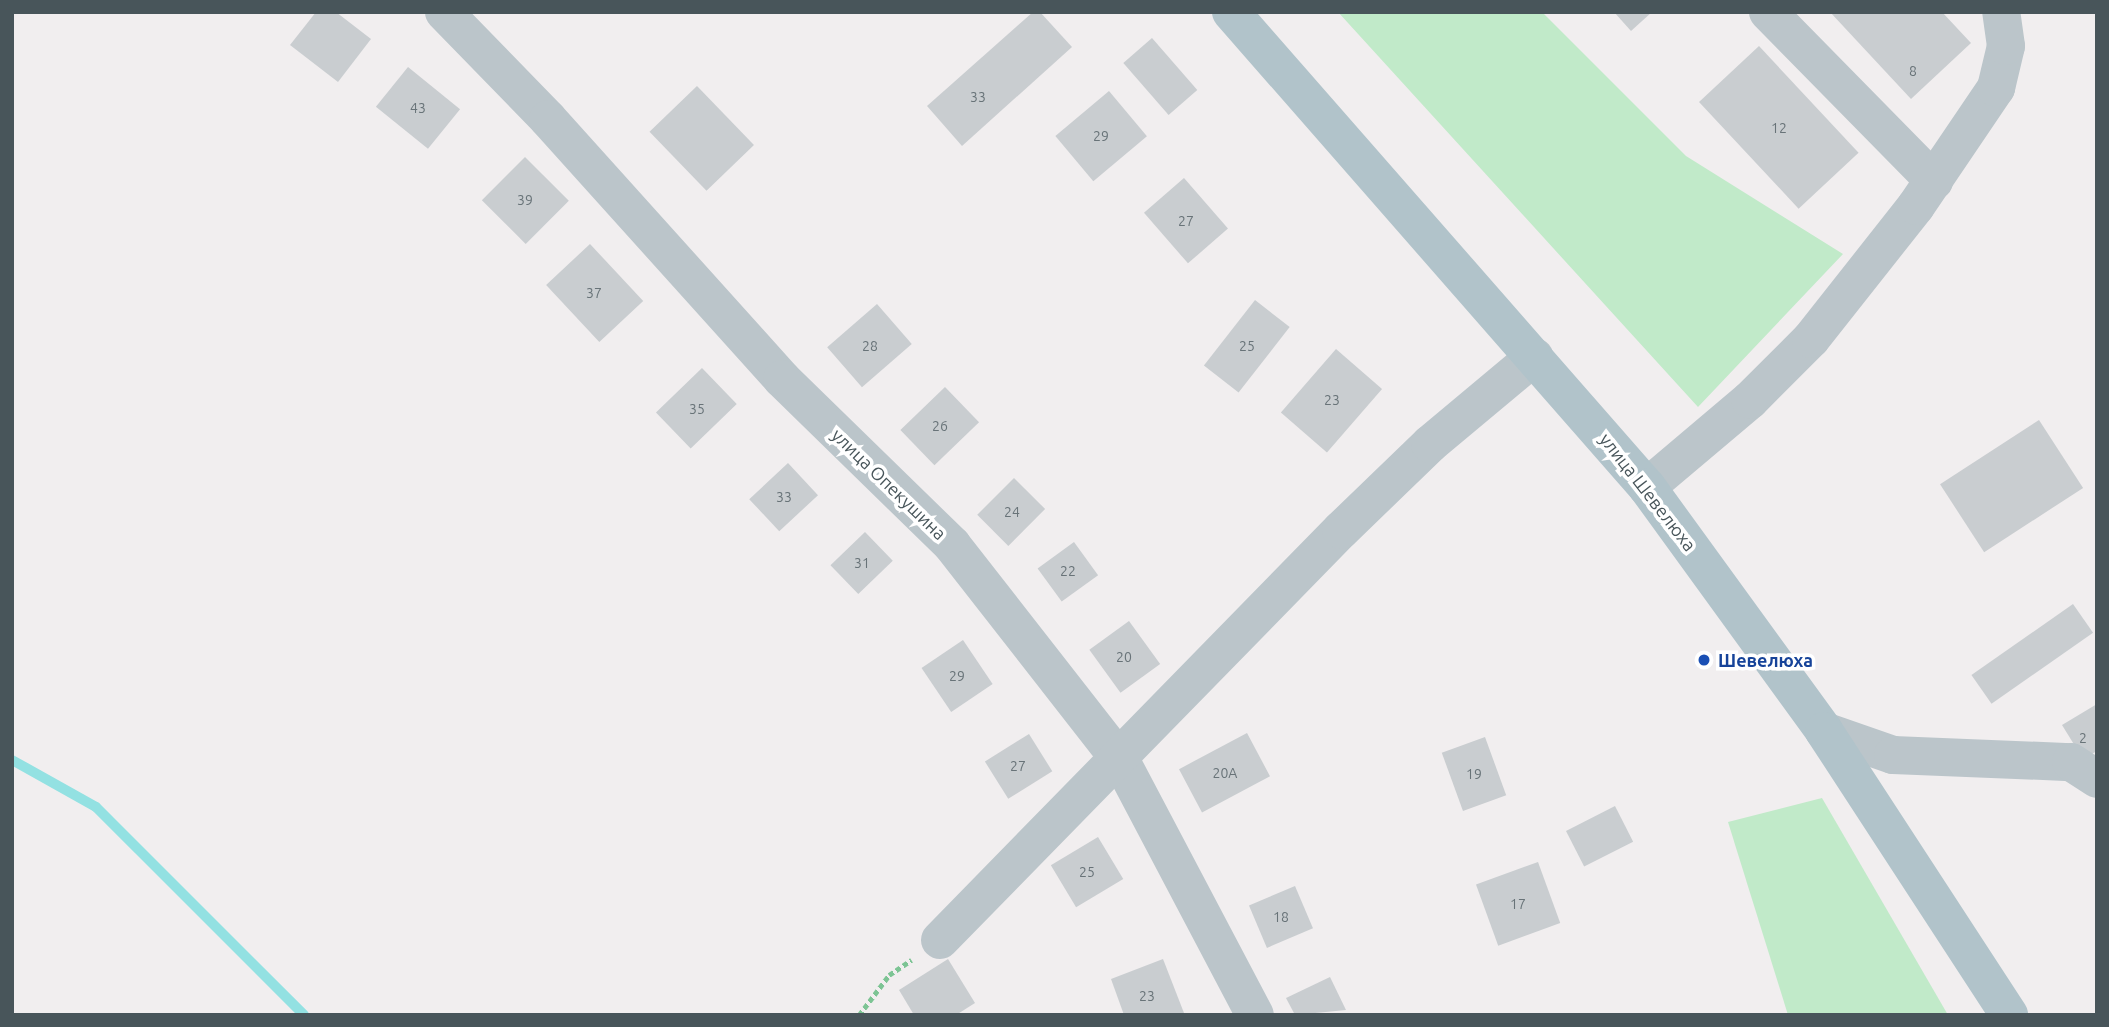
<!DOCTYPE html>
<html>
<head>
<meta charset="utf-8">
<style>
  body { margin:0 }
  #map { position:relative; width:2109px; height:1027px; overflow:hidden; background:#f1eeef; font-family:Ubuntu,sans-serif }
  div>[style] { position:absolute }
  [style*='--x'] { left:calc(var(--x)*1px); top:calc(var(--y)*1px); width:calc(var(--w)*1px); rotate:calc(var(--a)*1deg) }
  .green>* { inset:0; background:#c1eac9 }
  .stream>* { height:10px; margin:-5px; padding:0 5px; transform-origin:5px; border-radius:5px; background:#93e1e2 }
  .building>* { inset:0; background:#c9cdd0; transform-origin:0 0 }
  .path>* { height:4.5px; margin-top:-2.25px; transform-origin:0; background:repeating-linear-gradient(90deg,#7dc494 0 5px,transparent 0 8.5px) }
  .minor>* { height:38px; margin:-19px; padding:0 19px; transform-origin:19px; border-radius:19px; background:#bbc5ca }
  .major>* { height:38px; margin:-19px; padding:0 19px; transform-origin:19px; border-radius:19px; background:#b1c3ca }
  .dots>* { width:19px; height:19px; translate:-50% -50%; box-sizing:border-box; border:4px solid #fff; border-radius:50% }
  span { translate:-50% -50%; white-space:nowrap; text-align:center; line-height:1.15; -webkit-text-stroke:7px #fff; paint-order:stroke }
  .number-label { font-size:14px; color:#687378 }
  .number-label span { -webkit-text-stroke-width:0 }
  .street-label { font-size:18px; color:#48555a }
  .transit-label { font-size:18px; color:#164399; font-weight:700 }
  .left { translate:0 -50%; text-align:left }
  .frame { position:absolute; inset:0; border:14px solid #48555a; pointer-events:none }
</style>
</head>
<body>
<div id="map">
  <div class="green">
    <i style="clip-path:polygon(1338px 12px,1542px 12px,1686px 156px,1843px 254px,1698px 407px)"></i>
    <i style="clip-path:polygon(1822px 798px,1948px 1015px,1788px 1015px,1728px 822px)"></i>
  </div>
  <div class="stream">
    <i style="--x:12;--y:760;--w:96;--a:29.2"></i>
    <i style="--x:96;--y:807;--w:294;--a:45"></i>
  </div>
  <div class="building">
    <i style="clip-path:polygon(316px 12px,336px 12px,371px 39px,338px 82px,290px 45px)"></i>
    <i style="clip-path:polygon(1033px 12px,1040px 12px,1072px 47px,962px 146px,927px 106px)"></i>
    <i style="clip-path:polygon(1614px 12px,1652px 12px,1631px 31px)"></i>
    <i style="clip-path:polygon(1830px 12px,1942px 12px,1971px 43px,1911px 99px)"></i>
    <i style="left:1152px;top:38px;width:69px;height:38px;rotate:49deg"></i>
    <i style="left:1759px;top:46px;width:146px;height:82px;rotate:47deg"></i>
    <i style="left:408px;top:67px;width:67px;height:51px;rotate:39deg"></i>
    <i style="left:697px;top:86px;width:82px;height:66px;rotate:46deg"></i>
    <i style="left:1109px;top:91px;width:59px;height:70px;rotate:50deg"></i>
    <i style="left:525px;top:157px;width:62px;height:61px;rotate:45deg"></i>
    <i style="left:1184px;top:178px;width:67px;height:53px;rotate:49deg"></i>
    <i style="left:590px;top:244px;width:78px;height:60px;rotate:47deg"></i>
    <i style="left:1255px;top:300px;width:44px;height:83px;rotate:38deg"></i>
    <i style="left:877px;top:304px;width:53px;height:66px;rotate:49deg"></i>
    <i style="left:1336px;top:349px;width:61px;height:84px;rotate:41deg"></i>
    <i style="left:702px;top:368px;width:50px;height:64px;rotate:46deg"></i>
    <i style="left:945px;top:387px;width:49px;height:62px;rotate:46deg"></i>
    <i style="left:2039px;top:420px;width:81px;height:118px;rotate:57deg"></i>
    <i style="left:788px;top:463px;width:44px;height:53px;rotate:47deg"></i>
    <i style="left:1014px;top:478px;width:44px;height:52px;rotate:45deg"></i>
    <i style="left:865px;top:532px;width:40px;height:48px;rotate:46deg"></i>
    <i style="left:1074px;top:542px;width:41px;height:45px;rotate:54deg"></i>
    <i style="left:2073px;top:604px;width:35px;height:124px;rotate:55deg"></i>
    <i style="left:1129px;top:621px;width:53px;height:49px;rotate:54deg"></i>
    <i style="left:963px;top:640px;width:53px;height:50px;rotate:56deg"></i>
    <i style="clip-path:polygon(2097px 704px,2097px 751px,2083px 759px,2062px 725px)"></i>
    <i style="left:1247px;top:733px;width:49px;height:77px;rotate:62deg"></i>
    <i style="left:1029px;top:734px;width:44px;height:52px;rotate:58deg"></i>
    <i style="left:1485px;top:737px;width:62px;height:46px;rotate:70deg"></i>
    <i style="left:1615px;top:806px;width:40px;height:55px;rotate:63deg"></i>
    <i style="left:1098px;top:837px;width:49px;height:55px;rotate:59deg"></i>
    <i style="left:1538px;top:862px;width:65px;height:66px;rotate:70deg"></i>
    <i style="left:1295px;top:886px;width:46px;height:50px;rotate:67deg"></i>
    <i style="clip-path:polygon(948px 959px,975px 1003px,956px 1015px,914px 1015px,899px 990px)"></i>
    <i style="clip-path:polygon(1163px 959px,1184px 1013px,1124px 1015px,1111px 979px)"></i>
    <i style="clip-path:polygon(1330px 977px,1346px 1010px,1295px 1015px,1286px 998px)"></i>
  </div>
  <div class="path">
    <i style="--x:859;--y:1015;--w:50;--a:-53.1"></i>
    <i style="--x:889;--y:975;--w:27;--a:-34"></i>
  </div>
  <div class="minor">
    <i style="--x:444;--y:12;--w:149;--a:45.8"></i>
    <i style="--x:548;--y:119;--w:350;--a:48"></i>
    <i style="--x:782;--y:379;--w:238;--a:44.3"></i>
    <i style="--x:952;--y:545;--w:274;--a:52"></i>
    <i style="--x:1121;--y:761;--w:287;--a:62.2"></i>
    <i style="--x:1768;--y:12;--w:237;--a:45.5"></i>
    <i style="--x:1647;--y:487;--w:135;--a:-40.2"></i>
    <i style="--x:1750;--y:400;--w:86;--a:-45"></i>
    <i style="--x:1811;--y:339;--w:169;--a:-51.7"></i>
    <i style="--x:1916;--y:206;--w:143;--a:-55.9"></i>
    <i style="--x:1996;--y:88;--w:43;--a:-76.6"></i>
    <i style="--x:2006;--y:46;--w:34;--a:-98"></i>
    <i style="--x:1824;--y:731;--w:73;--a:19.2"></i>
    <i style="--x:1893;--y:755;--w:178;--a:2.3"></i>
    <i style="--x:2071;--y:762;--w:31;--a:33"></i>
    <i style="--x:940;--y:940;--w:573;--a:-45.64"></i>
    <i style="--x:1341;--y:530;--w:124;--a:-44"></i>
    <i style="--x:1430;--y:444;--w:136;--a:-39.9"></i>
  </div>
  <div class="major">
    <i style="--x:1231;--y:12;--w:631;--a:48.79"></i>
    <i style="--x:1647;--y:487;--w:301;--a:54"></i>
    <i style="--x:1824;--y:731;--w:339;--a:56.9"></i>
  </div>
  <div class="dots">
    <i style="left:1704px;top:660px;background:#1a4fb4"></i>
  </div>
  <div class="number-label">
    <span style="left:1913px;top:71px">8</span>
    <span style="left:978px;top:97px">33</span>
    <span style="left:418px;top:108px">43</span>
    <span style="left:1779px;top:128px">12</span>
    <span style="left:1101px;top:136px">29</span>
    <span style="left:525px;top:200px">39</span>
    <span style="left:1186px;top:221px">27</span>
    <span style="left:594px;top:293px">37</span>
    <span style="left:870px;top:346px">28</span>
    <span style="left:1247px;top:346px">25</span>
    <span style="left:1332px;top:400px">23</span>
    <span style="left:697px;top:409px">35</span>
    <span style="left:940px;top:426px">26</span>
    <span style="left:784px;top:497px">33</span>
    <span style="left:1012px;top:512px">24</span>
    <span style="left:862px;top:563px">31</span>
    <span style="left:1068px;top:571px">22</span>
    <span style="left:1124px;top:657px">20</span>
    <span style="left:957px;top:676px">29</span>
    <span style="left:2083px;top:738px">2</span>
    <span style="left:1018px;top:766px">27</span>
    <span style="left:1225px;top:773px">20А</span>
    <span style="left:1474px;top:774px">19</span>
    <span style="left:1087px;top:872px">25</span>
    <span style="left:1518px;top:904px">17</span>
    <span style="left:1281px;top:917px">18</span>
    <span style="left:1147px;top:996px">23</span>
  </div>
  <div class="street-label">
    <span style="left:889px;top:484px;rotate:44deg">улица Опекушина</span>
    <span style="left:1648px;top:492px;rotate:52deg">улица Шевелюха</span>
  </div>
  <div class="transit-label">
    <span class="left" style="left:1718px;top:660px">Шевелюха</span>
  </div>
  <div class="frame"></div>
</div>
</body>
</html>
